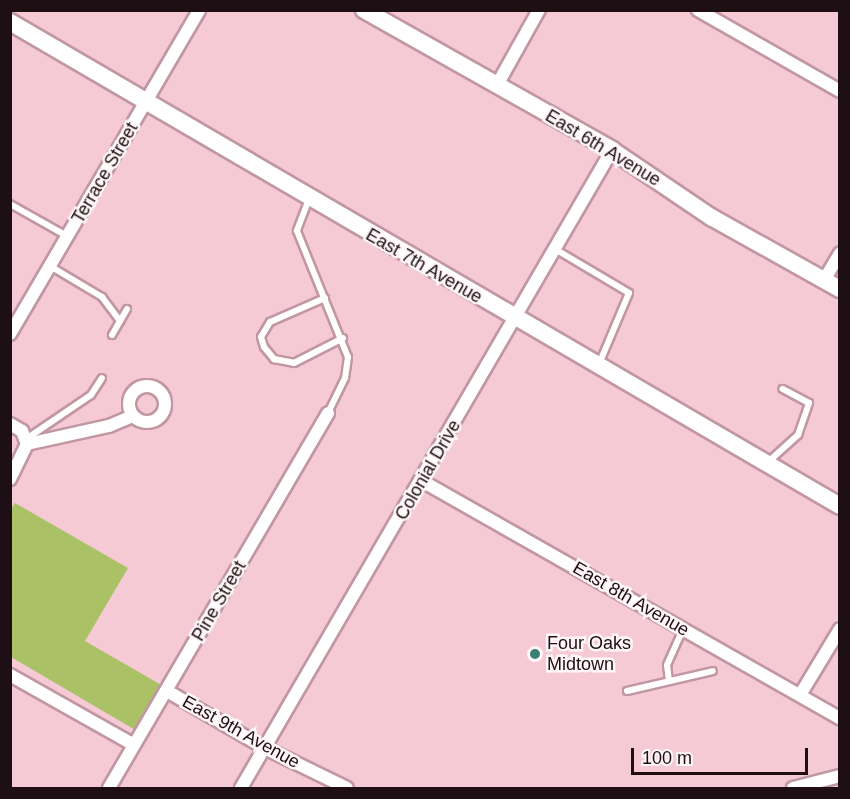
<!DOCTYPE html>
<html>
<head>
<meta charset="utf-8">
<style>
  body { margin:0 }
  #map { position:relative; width:850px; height:799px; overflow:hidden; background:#f5cad5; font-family:Arial,sans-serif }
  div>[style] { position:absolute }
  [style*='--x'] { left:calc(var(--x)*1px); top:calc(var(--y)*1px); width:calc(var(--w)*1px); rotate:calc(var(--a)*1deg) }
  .green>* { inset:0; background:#aac265 }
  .roads { filter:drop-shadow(2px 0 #c097a2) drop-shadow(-2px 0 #c097a2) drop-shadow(0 2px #c097a2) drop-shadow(0 -2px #c097a2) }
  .service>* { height:6px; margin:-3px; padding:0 3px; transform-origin:3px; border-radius:3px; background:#fff }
  .minor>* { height:12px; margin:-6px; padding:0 6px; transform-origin:6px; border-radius:6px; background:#fff }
  .minor>.ring { margin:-6px; padding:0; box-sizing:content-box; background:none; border:12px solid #fff; border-radius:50% }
  .tertiary>* { height:16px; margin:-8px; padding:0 8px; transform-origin:8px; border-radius:8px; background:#fff }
  .dots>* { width:16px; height:16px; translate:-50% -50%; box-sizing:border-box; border:3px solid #fff6f8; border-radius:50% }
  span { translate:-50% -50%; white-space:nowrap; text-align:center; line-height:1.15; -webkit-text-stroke:5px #fff6f8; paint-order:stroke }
  .street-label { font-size:18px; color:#1d0f13 }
  .poi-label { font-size:18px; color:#1d0f13 }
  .left { translate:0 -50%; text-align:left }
  .frame { position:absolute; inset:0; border:12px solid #1d0f13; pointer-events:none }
  .scale { position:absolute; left:631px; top:748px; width:177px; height:27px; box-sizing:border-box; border:3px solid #1d0f13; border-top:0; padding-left:8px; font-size:18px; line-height:21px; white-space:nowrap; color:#1d0f13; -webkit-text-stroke:4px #fff6f8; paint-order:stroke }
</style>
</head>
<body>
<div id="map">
  <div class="green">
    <i style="clip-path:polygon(15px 503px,128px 568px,85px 641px,163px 686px,137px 731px,11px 657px,10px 510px)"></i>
  </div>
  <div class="roads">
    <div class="service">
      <i style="--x:309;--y:199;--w:34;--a:111"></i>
      <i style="--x:297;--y:231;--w:136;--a:68"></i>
      <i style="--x:348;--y:357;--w:21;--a:98"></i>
      <i style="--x:345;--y:378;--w:39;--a:116"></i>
      <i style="--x:10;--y:204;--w:65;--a:29.3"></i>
      <i style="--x:555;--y:249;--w:86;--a:30.7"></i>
      <i style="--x:629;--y:293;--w:77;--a:112.9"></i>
      <i style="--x:50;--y:266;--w:61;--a:30.8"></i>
      <i style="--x:102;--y:297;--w:30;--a:53"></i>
      <i style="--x:325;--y:298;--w:60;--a:156.4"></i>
      <i style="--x:270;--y:322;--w:17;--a:121"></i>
      <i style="--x:261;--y:337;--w:10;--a:73"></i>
      <i style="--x:264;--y:347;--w:16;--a:50"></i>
      <i style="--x:274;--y:359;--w:20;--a:11"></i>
      <i style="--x:294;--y:363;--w:55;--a:-27"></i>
      <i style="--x:112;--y:335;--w:30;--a:-60"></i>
      <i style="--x:26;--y:439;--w:78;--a:-34.1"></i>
      <i style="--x:91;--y:395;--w:20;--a:-57"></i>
      <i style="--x:767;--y:463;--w:42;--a:-42.1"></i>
      <i style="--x:798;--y:435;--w:34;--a:-71"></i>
      <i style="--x:809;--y:403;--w:30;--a:-152"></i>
      <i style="--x:669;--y:681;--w:16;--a:-97"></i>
      <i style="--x:667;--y:665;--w:39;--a:-66"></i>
      <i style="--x:627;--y:691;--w:88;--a:-13.1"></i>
    </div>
    <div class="minor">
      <i style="--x:698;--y:10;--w:163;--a:29.7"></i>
      <i style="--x:497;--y:85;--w:86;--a:-60.8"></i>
      <i style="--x:824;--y:280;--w:31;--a:-59"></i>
      <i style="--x:10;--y:334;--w:375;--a:-59.7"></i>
      <i class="ring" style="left:129px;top:386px;width:24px;height:24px"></i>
      <i style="--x:10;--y:424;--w:14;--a:30"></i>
      <i style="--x:22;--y:431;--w:14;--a:69"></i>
      <i style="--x:27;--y:444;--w:39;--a:116"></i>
      <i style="--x:27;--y:444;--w:84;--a:-12.4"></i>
      <i style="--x:109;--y:426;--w:25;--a:-23"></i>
      <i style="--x:422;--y:481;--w:481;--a:29.6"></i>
      <i style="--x:10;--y:675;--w:142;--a:29.4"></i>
      <i style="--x:167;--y:691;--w:113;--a:30.2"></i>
      <i style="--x:265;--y:748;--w:91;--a:26"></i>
      <i style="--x:800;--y:695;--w:77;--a:-58.8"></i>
      <i style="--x:109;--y:788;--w:434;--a:-59.7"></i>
      <i style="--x:241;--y:788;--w:738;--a:-59.82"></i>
      <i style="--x:793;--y:788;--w:49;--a:-14.3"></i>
    </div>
    <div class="tertiary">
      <i style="--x:364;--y:10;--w:285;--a:29.4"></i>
      <i style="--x:612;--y:150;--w:120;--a:34.1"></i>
      <i style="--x:711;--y:217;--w:148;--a:29.2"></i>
      <i style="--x:10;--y:22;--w:961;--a:30.25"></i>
    </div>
  </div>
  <div class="dots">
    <i style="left:535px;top:654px;background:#3a7f73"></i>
  </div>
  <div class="street-label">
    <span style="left:603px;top:148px;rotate:31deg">East 6th Avenue</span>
    <span style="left:105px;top:173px;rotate:-60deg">Terrace Street</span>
    <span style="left:424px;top:266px;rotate:30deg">East 7th Avenue</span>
    <span style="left:428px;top:470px;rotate:-60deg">Colonial Drive</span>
    <span style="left:631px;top:599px;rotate:30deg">East 8th Avenue</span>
    <span style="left:219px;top:601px;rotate:-60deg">Pine Street</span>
    <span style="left:241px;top:732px;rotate:29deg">East 9th Avenue</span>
  </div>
  <div class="poi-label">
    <span class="left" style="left:547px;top:654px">Four Oaks<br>Midtown</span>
  </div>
  <div class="frame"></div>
  <div class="scale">100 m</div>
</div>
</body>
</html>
